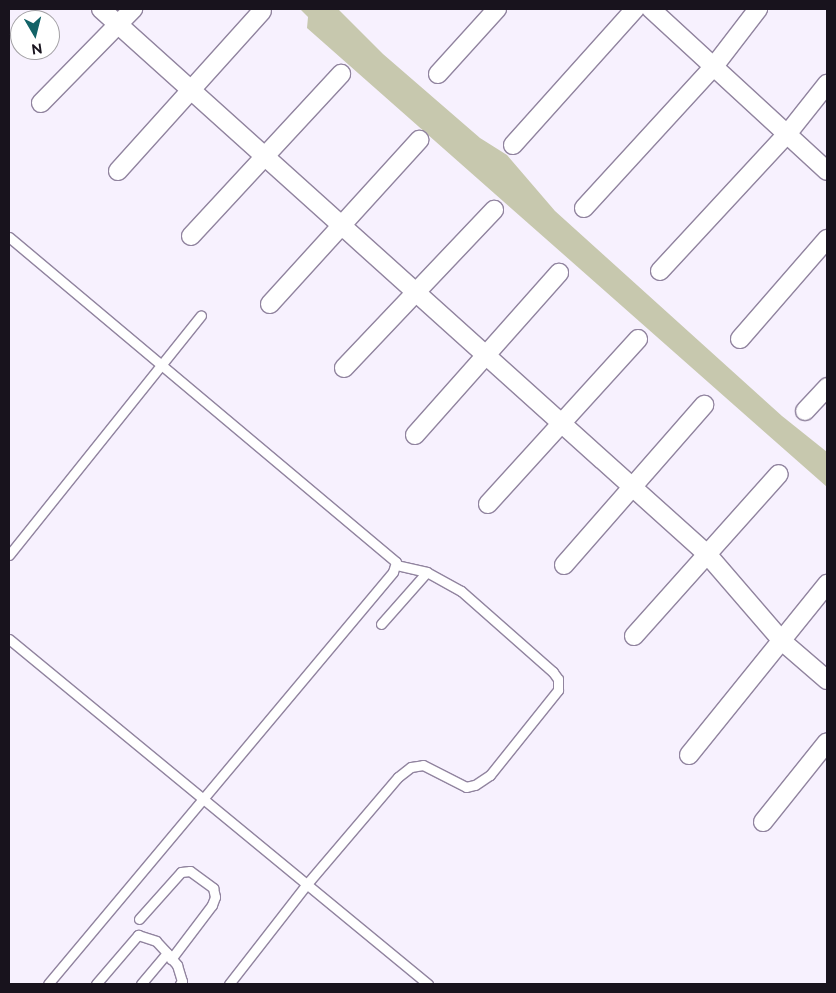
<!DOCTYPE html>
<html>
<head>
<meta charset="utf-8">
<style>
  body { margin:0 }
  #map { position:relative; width:836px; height:993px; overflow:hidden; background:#f7f1fe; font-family:Raleway,sans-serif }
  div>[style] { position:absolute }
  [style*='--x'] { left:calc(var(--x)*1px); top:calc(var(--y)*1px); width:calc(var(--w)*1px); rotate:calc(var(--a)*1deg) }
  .green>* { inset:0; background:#c7c8ae }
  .roads { filter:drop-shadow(1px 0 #91849f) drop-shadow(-1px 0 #91849f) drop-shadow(0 1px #91849f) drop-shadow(0 -1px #91849f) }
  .lane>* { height:9px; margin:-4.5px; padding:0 4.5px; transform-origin:4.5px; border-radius:4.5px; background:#fff }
  .street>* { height:18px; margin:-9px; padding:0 9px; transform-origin:9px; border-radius:9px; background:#fff }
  span { translate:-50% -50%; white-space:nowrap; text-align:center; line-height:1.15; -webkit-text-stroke:5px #fff; paint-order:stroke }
  .frame { position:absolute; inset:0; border:10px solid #18131d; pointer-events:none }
  .north { position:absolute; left:10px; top:10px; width:50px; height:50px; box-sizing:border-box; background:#fff; border:1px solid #a3a1a5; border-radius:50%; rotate:172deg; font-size:14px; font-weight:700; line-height:20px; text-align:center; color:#18131d }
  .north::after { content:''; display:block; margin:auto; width:18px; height:22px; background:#136368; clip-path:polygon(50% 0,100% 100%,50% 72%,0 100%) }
</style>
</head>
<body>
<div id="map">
  <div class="green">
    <i style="clip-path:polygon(300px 9px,338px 9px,383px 54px,480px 138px,507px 155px,555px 211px,782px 416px,827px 452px,827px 487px,307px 28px,308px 17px)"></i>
  </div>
  <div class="roads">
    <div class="lane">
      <i style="--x:9;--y:237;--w:505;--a:40.02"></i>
      <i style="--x:396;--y:562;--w:10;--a:107"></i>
      <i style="--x:393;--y:572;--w:537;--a:129.94"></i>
      <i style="--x:9;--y:555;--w:307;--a:-51.3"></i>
      <i style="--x:381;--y:624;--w:69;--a:-48.5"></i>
      <i style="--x:9;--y:639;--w:543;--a:39.47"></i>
      <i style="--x:139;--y:919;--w:63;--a:-48.2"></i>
      <i style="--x:181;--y:872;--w:9;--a:-6"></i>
      <i style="--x:190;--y:871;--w:29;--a:36"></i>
      <i style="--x:213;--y:888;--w:9;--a:77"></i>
      <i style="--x:215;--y:897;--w:9;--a:111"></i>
      <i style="--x:212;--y:905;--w:68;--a:127.2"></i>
      <i style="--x:96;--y:984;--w:65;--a:-49.4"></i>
      <i style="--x:138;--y:935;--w:19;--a:18"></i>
      <i style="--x:156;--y:941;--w:16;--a:47"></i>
      <i style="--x:167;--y:953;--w:16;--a:50"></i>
      <i style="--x:177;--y:965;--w:17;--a:73"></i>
      <i style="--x:182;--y:981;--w:4;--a:124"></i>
      <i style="--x:141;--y:984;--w:40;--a:-50"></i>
      <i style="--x:229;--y:984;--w:125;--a:-52.1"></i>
      <i style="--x:306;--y:885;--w:142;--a:-49.6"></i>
      <i style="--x:398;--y:777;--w:16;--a:-38"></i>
      <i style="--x:411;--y:767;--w:12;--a:-9"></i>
      <i style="--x:423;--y:765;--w:48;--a:27.1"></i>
      <i style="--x:466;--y:787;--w:9;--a:-13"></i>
      <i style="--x:475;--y:785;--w:18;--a:-34"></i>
      <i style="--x:490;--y:775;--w:109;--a:-51.3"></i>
      <i style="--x:558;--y:690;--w:11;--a:-90"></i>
      <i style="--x:558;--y:679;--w:9;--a:-126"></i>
      <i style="--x:553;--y:672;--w:123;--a:-138.6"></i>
      <i style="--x:461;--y:591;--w:39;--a:-151"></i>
      <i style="--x:427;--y:572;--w:32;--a:-167"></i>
    </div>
    <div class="street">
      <i style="--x:101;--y:9;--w:815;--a:41.97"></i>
      <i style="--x:707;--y:554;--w:116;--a:49.2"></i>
      <i style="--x:783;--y:642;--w:58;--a:40.8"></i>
      <i style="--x:651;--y:9;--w:239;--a:42.6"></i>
      <i style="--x:438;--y:74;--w:88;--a:-47.8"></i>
      <i style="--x:41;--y:103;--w:132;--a:-45.6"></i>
      <i style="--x:513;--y:145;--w:183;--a:-48.1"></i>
      <i style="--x:118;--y:171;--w:215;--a:-48"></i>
      <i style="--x:584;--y:208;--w:194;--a:-47.5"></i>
      <i style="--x:715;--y:65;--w:71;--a:-52.5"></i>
      <i style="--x:191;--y:236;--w:221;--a:-47.2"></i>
      <i style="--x:660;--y:271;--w:188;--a:-47.2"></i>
      <i style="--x:788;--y:133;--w:63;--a:-51.5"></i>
      <i style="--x:270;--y:304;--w:222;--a:-47.7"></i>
      <i style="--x:740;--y:339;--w:133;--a:-49"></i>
      <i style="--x:344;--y:368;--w:218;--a:-46.5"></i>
      <i style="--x:805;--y:411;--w:33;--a:-47"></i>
      <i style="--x:415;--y:435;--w:217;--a:-48.4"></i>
      <i style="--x:488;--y:504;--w:223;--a:-47.7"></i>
      <i style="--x:564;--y:565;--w:213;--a:-48.8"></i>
      <i style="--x:634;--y:636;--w:217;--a:-48.2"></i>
      <i style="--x:689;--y:755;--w:220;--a:-51.1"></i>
      <i style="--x:763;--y:822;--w:102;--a:-51.3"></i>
    </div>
  </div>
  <div class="frame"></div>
  <div class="north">N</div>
</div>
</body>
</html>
